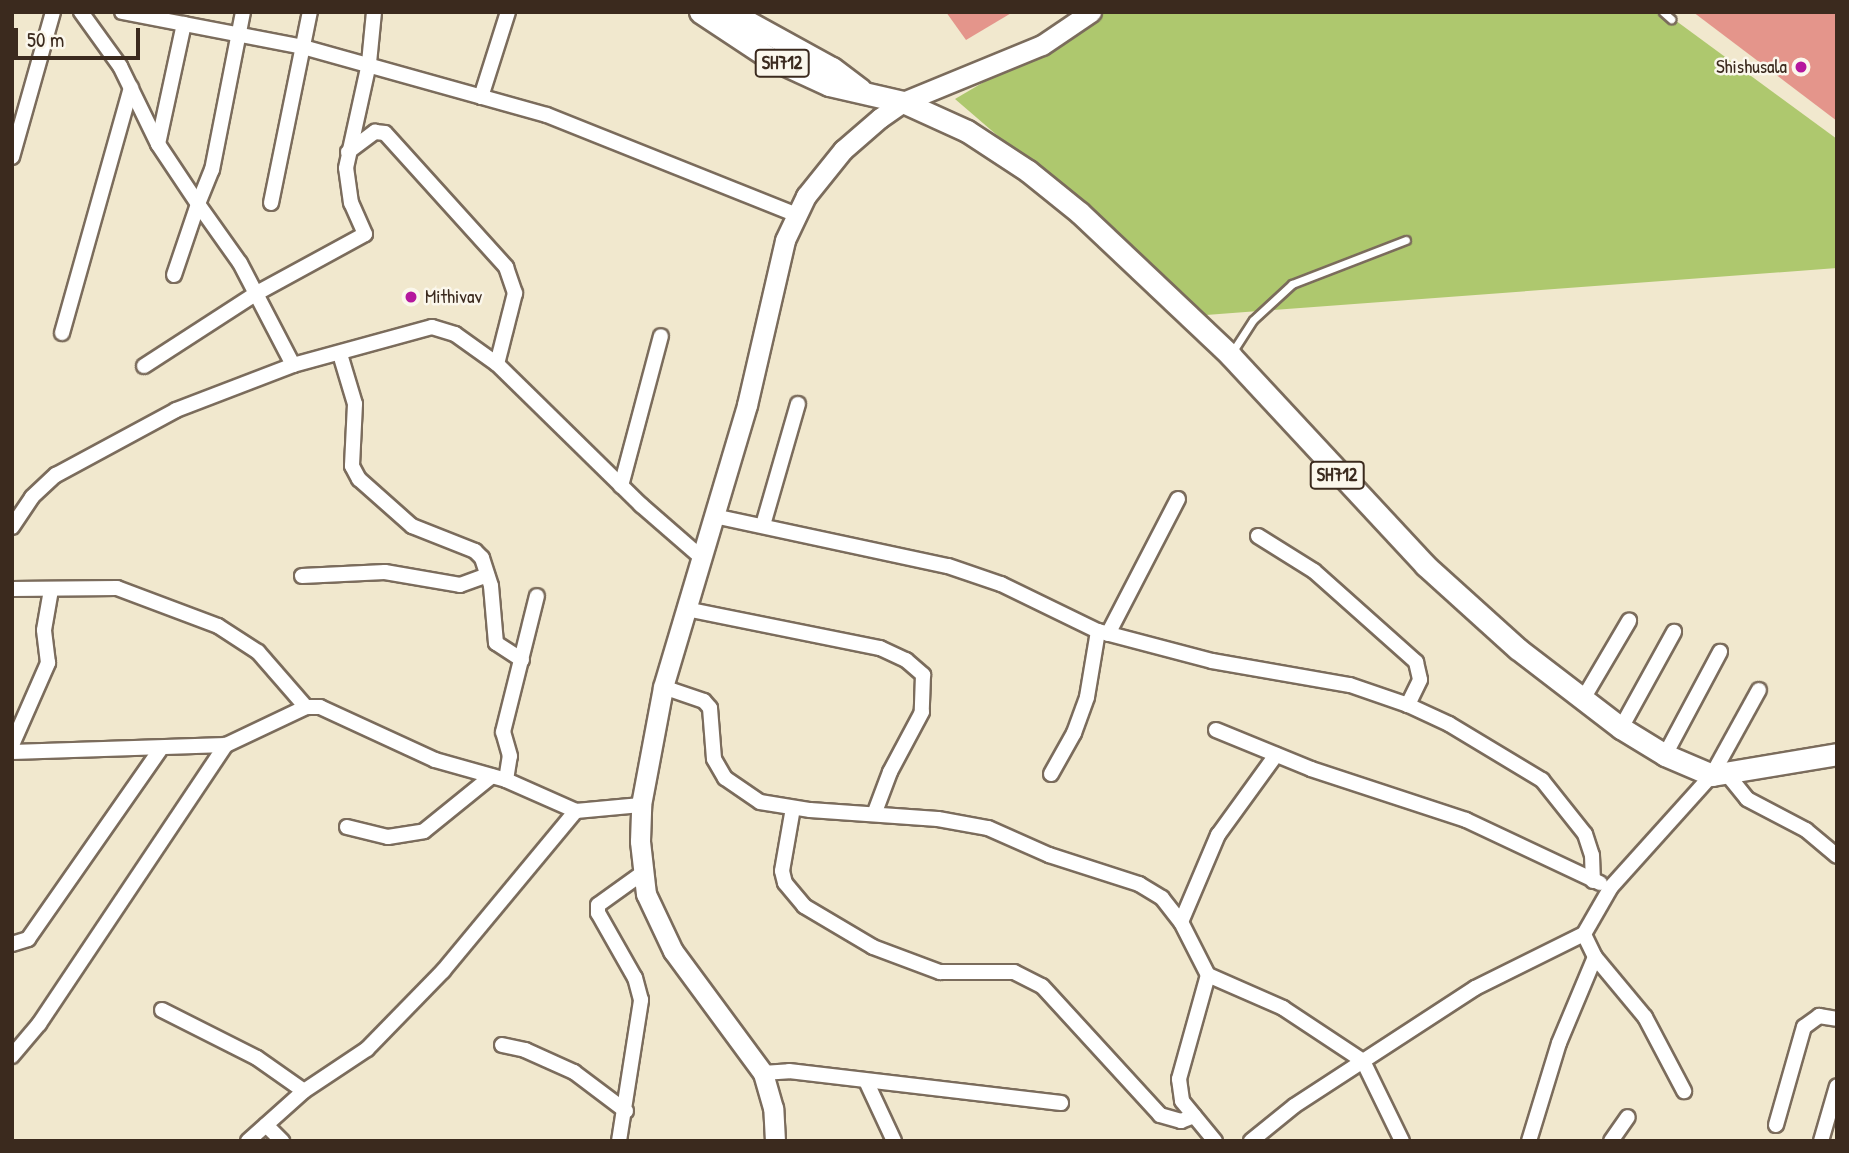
<!DOCTYPE html>
<html>
<head>
<meta charset="utf-8">
<style>
  body { margin:0 }
  #map { position:relative; width:1849px; height:1153px; overflow:hidden; background:#f1e8ce; font-family:"Patrick Hand",sans-serif }
  div>[style] { position:absolute }
  [style*='--x'] { left:calc(var(--x)*1px); top:calc(var(--y)*1px); width:calc(var(--w)*1px); rotate:calc(var(--a)*1deg) }
  .green>* { inset:0; background:#aec86e }
  .building>* { inset:0; background:#e4958b }
  .roads { filter:drop-shadow(2px 0 #7b6c5c) drop-shadow(-2px 0 #7b6c5c) drop-shadow(0 2px #7b6c5c) drop-shadow(0 -2px #7b6c5c) }
  .lane>* { height:7px; margin:-3.5px; padding:0 3.5px; transform-origin:3.5px; border-radius:3.5px; background:#fff }
  .street>* { height:14px; margin:-7px; padding:0 7px; transform-origin:7px; border-radius:7px; background:#fff }
  .secondary>* { height:19px; margin:-9.5px; padding:0 9.5px; transform-origin:9.5px; border-radius:9.5px; background:#fff }
  .primary>* { height:21px; margin:-10.5px; padding:0 10.5px; transform-origin:10.5px; border-radius:10.5px; background:#fff }
  .dots>* { width:19px; height:19px; translate:-50% -50%; box-sizing:border-box; border:4px solid #fbf7ec; border-radius:50% }
  span { translate:-50% -50%; white-space:nowrap; text-align:center; line-height:1.15; -webkit-text-stroke:5px #fbf7ec; paint-order:stroke }
  .shield-label span { padding:2px 5px; background:#fbf7ec; border:2px solid; border-radius:5px; -webkit-text-stroke-width:0 }
  .shield-label { font-size:18px; color:#3b2a1e; font-weight:700 }
  .poi-label { font-size:19px; color:#3b2a1e }
  .right { translate:-100% -50%; text-align:right }
  .left { translate:0 -50%; text-align:left }
  .frame { position:absolute; inset:0; border:14px solid #3b2a1e; pointer-events:none }
  .scale { position:absolute; left:14px; top:28px; width:126px; height:32px; box-sizing:border-box; border:4px solid #3b2a1e; border-top:0; padding-left:9px; font-size:21px; line-height:24px; white-space:nowrap; color:#3b2a1e; -webkit-text-stroke:5px #fbf7ec; paint-order:stroke }
</style>
</head>
<body>
<div id="map">
  <div class="green">
    <i style="clip-path:polygon(1103px 12px,1664px 12px,1837px 139px,1837px 268px,1206px 315px,955px 99px)"></i>
  </div>
  <div class="building">
    <i style="clip-path:polygon(946px 12px,1013px 12px,966px 40px)"></i>
    <i style="clip-path:polygon(1693px 12px,1837px 12px,1837px 121px)"></i>
  </div>
  <div class="roads">
    <div class="lane">
      <i style="--x:1663;--y:12;--w:11;--a:41"></i>
      <i style="--x:1231;--y:354;--w:40;--a:-57.1"></i>
      <i style="--x:1253;--y:320;--w:53;--a:-42.7"></i>
      <i style="--x:1292;--y:284;--w:122;--a:-21.1"></i>
    </div>
    <div class="street">
      <i style="--x:81;--y:12;--w:67;--a:54.2"></i>
      <i style="--x:120;--y:66;--w:87;--a:64"></i>
      <i style="--x:158;--y:144;--w:72;--a:56.3"></i>
      <i style="--x:198;--y:204;--w:37;--a:-68"></i>
      <i style="--x:212;--y:170;--w:161;--a:-78.9"></i>
      <i style="--x:122;--y:12;--w:184;--a:10.9"></i>
      <i style="--x:303;--y:47;--w:253;--a:15.6"></i>
      <i style="--x:547;--y:115;--w:269;--a:21.8"></i>
      <i style="--x:481;--y:97;--w:89;--a:-72.4"></i>
      <i style="--x:158;--y:144;--w:123;--a:-77.8"></i>
      <i style="--x:348;--y:152;--w:34;--a:-37"></i>
      <i style="--x:375;--y:132;--w:10;--a:6"></i>
      <i style="--x:385;--y:133;--w:181;--a:47.9"></i>
      <i style="--x:506;--y:267;--w:28;--a:71"></i>
      <i style="--x:515;--y:293;--w:73;--a:104.2"></i>
      <i style="--x:12;--y:157;--w:151;--a:-74.2"></i>
      <i style="--x:271;--y:203;--w:195;--a:-78.5"></i>
      <i style="--x:174;--y:275;--w:75;--a:-71.3"></i>
      <i style="--x:198;--y:204;--w:72;--a:54.6"></i>
      <i style="--x:240;--y:263;--w:115;--a:62.5"></i>
      <i style="--x:62;--y:333;--w:255;--a:-74.3"></i>
      <i style="--x:340;--y:354;--w:52;--a:73.3"></i>
      <i style="--x:355;--y:404;--w:62;--a:92.8"></i>
      <i style="--x:352;--y:466;--w:15;--a:62"></i>
      <i style="--x:359;--y:479;--w:71;--a:41.6"></i>
      <i style="--x:412;--y:526;--w:68;--a:21.6"></i>
      <i style="--x:475;--y:551;--w:10;--a:45"></i>
      <i style="--x:482;--y:558;--w:29;--a:72"></i>
      <i style="--x:491;--y:586;--w:57;--a:85"></i>
      <i style="--x:496;--y:643;--w:31;--a:33"></i>
      <i style="--x:144;--y:366;--w:135;--a:-32.9"></i>
      <i style="--x:257;--y:293;--w:123;--a:-28.6"></i>
      <i style="--x:365;--y:234;--w:34;--a:-114"></i>
      <i style="--x:351;--y:203;--w:35;--a:-98"></i>
      <i style="--x:346;--y:168;--w:107;--a:-77.6"></i>
      <i style="--x:369;--y:63;--w:51;--a:-84.4"></i>
      <i style="--x:621;--y:486;--w:155;--a:-75.1"></i>
      <i style="--x:714;--y:516;--w:239;--a:12.1"></i>
      <i style="--x:948;--y:566;--w:56;--a:18.8"></i>
      <i style="--x:1001;--y:584;--w:108;--a:25.9"></i>
      <i style="--x:1098;--y:631;--w:118;--a:14.7"></i>
      <i style="--x:1212;--y:661;--w:140;--a:9.9"></i>
      <i style="--x:1350;--y:685;--w:61;--a:19"></i>
      <i style="--x:1408;--y:705;--w:45;--a:24.9"></i>
      <i style="--x:1449;--y:724;--w:109;--a:31.1"></i>
      <i style="--x:1542;--y:780;--w:69;--a:51.5"></i>
      <i style="--x:1585;--y:834;--w:22;--a:72"></i>
      <i style="--x:1592;--y:855;--w:26;--a:88"></i>
      <i style="--x:763;--y:525;--w:126;--a:-73.9"></i>
      <i style="--x:12;--y:527;--w:36;--a:-56"></i>
      <i style="--x:32;--y:497;--w:33;--a:-43"></i>
      <i style="--x:56;--y:475;--w:136;--a:-28.4"></i>
      <i style="--x:176;--y:410;--w:125;--a:-21"></i>
      <i style="--x:293;--y:365;--w:144;--a:-15.3"></i>
      <i style="--x:432;--y:327;--w:24;--a:17"></i>
      <i style="--x:455;--y:334;--w:52;--a:35.5"></i>
      <i style="--x:497;--y:364;--w:202;--a:44.4"></i>
      <i style="--x:641;--y:505;--w:81;--a:41"></i>
      <i style="--x:1258;--y:536;--w:66;--a:32"></i>
      <i style="--x:1314;--y:571;--w:137;--a:41.7"></i>
      <i style="--x:1416;--y:662;--w:18;--a:77"></i>
      <i style="--x:1420;--y:680;--w:28;--a:116"></i>
      <i style="--x:302;--y:576;--w:83;--a:-2.8"></i>
      <i style="--x:385;--y:572;--w:76;--a:9.8"></i>
      <i style="--x:460;--y:585;--w:29;--a:-20"></i>
      <i style="--x:12;--y:589;--w:105;--a:-0.5"></i>
      <i style="--x:117;--y:588;--w:108;--a:20.6"></i>
      <i style="--x:218;--y:626;--w:48;--a:33"></i>
      <i style="--x:258;--y:652;--w:73;--a:48.9"></i>
      <i style="--x:686;--y:609;--w:198;--a:11.4"></i>
      <i style="--x:880;--y:648;--w:29;--a:25"></i>
      <i style="--x:906;--y:660;--w:23;--a:41"></i>
      <i style="--x:923;--y:675;--w:37;--a:92"></i>
      <i style="--x:922;--y:712;--w:68;--a:118.1"></i>
      <i style="--x:890;--y:772;--w:43;--a:110.6"></i>
      <i style="--x:1108;--y:634;--w:152;--a:-62.6"></i>
      <i style="--x:663;--y:687;--w:43;--a:18.9"></i>
      <i style="--x:704;--y:701;--w:9;--a:49"></i>
      <i style="--x:710;--y:708;--w:51;--a:85.5"></i>
      <i style="--x:714;--y:759;--w:22;--a:60"></i>
      <i style="--x:725;--y:778;--w:42;--a:34.4"></i>
      <i style="--x:760;--y:802;--w:51;--a:9.1"></i>
      <i style="--x:810;--y:810;--w:128;--a:4"></i>
      <i style="--x:938;--y:819;--w:51;--a:10.2"></i>
      <i style="--x:988;--y:828;--w:67;--a:23.9"></i>
      <i style="--x:1049;--y:855;--w:95;--a:17.9"></i>
      <i style="--x:1139;--y:884;--w:27;--a:31"></i>
      <i style="--x:1162;--y:898;--w:31;--a:52"></i>
      <i style="--x:1181;--y:922;--w:59;--a:63"></i>
      <i style="--x:1208;--y:975;--w:108;--a:105.6"></i>
      <i style="--x:1179;--y:1079;--w:22;--a:82"></i>
      <i style="--x:1182;--y:1101;--w:52;--a:50.5"></i>
      <i style="--x:1583;--y:699;--w:91;--a:-59.5"></i>
      <i style="--x:1621;--y:728;--w:110;--a:-61.1"></i>
      <i style="--x:1216;--y:730;--w:103;--a:22.3"></i>
      <i style="--x:1311;--y:769;--w:163;--a:18.2"></i>
      <i style="--x:1466;--y:820;--w:148;--a:25.2"></i>
      <i style="--x:12;--y:745;--w:90;--a:-66.3"></i>
      <i style="--x:48;--y:663;--w:33;--a:-97"></i>
      <i style="--x:44;--y:630;--w:41;--a:-80.1"></i>
      <i style="--x:12;--y:752;--w:214;--a:-1.9"></i>
      <i style="--x:226;--y:745;--w:89;--a:-25.4"></i>
      <i style="--x:306;--y:707;--w:14;--a:0"></i>
      <i style="--x:320;--y:707;--w:127;--a:24.7"></i>
      <i style="--x:435;--y:760;--w:74;--a:15.7"></i>
      <i style="--x:506;--y:780;--w:77;--a:23.9"></i>
      <i style="--x:1665;--y:755;--w:117;--a:-61.9"></i>
      <i style="--x:1051;--y:774;--w:47;--a:-60.7"></i>
      <i style="--x:1074;--y:733;--w:38;--a:-70"></i>
      <i style="--x:1087;--y:697;--w:67;--a:-80.5"></i>
      <i style="--x:1727;--y:774;--w:32;--a:51"></i>
      <i style="--x:1747;--y:799;--w:67;--a:27.7"></i>
      <i style="--x:1806;--y:830;--w:40;--a:40"></i>
      <i style="--x:506;--y:780;--w:24;--a:-81"></i>
      <i style="--x:510;--y:756;--w:25;--a:-106"></i>
      <i style="--x:503;--y:732;--w:140;--a:-76"></i>
      <i style="--x:793;--y:808;--w:64;--a:99.9"></i>
      <i style="--x:782;--y:871;--w:12;--a:76"></i>
      <i style="--x:785;--y:883;--w:30;--a:50"></i>
      <i style="--x:804;--y:906;--w:80;--a:30.7"></i>
      <i style="--x:873;--y:947;--w:72;--a:20.5"></i>
      <i style="--x:940;--y:972;--w:74;--a:0"></i>
      <i style="--x:1014;--y:972;--w:31;--a:27"></i>
      <i style="--x:1042;--y:986;--w:175;--a:47.5"></i>
      <i style="--x:1160;--y:1115;--w:22;--a:16"></i>
      <i style="--x:1181;--y:1121;--w:14;--a:-21"></i>
      <i style="--x:347;--y:827;--w:42;--a:13.7"></i>
      <i style="--x:388;--y:837;--w:36;--a:-9"></i>
      <i style="--x:424;--y:831;--w:87;--a:-39"></i>
      <i style="--x:1181;--y:922;--w:95;--a:-67"></i>
      <i style="--x:1218;--y:835;--w:99;--a:-54.1"></i>
      <i style="--x:12;--y:944;--w:17;--a:-17"></i>
      <i style="--x:28;--y:939;--w:233;--a:-55.1"></i>
      <i style="--x:1595;--y:957;--w:78;--a:50.2"></i>
      <i style="--x:1645;--y:1017;--w:84;--a:62.2"></i>
      <i style="--x:1208;--y:975;--w:82;--a:23.7"></i>
      <i style="--x:1283;--y:1008;--w:96;--a:33.5"></i>
      <i style="--x:1363;--y:1061;--w:89;--a:64"></i>
      <i style="--x:162;--y:1010;--w:106;--a:26.8"></i>
      <i style="--x:257;--y:1058;--w:57;--a:35.1"></i>
      <i style="--x:502;--y:1045;--w:24;--a:12"></i>
      <i style="--x:525;--y:1050;--w:54;--a:24.2"></i>
      <i style="--x:574;--y:1072;--w:65;--a:36.9"></i>
      <i style="--x:12;--y:1056;--w:42;--a:-49.8"></i>
      <i style="--x:39;--y:1024;--w:336;--a:-56.2"></i>
      <i style="--x:763;--y:1073;--w:26;--a:-4"></i>
      <i style="--x:789;--y:1071;--w:274;--a:6.7"></i>
      <i style="--x:867;--y:1083;--w:64;--a:65"></i>
      <i style="--x:266;--y:1125;--w:23;--a:45"></i>
      <i style="--x:1776;--y:1125;--w:102;--a:-74.1"></i>
      <i style="--x:1804;--y:1027;--w:19;--a:-36"></i>
      <i style="--x:1819;--y:1016;--w:18;--a:9"></i>
      <i style="--x:248;--y:1141;--w:75;--a:-41.8"></i>
      <i style="--x:304;--y:1091;--w:76;--a:-33.7"></i>
      <i style="--x:367;--y:1049;--w:109;--a:-45.7"></i>
      <i style="--x:443;--y:971;--w:208;--a:-50.3"></i>
      <i style="--x:576;--y:811;--w:65;--a:-5.3"></i>
      <i style="--x:619;--y:1141;--w:143;--a:-81.1"></i>
      <i style="--x:641;--y:1000;--w:23;--a:-105"></i>
      <i style="--x:635;--y:978;--w:75;--a:-119.6"></i>
      <i style="--x:598;--y:913;--w:8;--a:-90"></i>
      <i style="--x:598;--y:905;--w:57;--a:-35.7"></i>
      <i style="--x:1251;--y:1141;--w:55;--a:-39.1"></i>
      <i style="--x:1294;--y:1106;--w:216;--a:-33.1"></i>
      <i style="--x:1475;--y:988;--w:122;--a:-26.4"></i>
      <i style="--x:1584;--y:934;--w:54;--a:-60.1"></i>
      <i style="--x:1611;--y:887;--w:151;--a:-48"></i>
      <i style="--x:1712;--y:775;--w:97;--a:-61.1"></i>
      <i style="--x:1529;--y:1141;--w:102;--a:-73"></i>
      <i style="--x:1559;--y:1043;--w:93;--a:-67.3"></i>
      <i style="--x:1595;--y:957;--w:25;--a:-116"></i>
      <i style="--x:1611;--y:1141;--w:29;--a:-55"></i>
      <i style="--x:1821;--y:1141;--w:57;--a:-73.8"></i>
    </div>
    <div class="secondary">
      <i style="--x:775;--y:1141;--w:33;--a:-93"></i>
      <i style="--x:773;--y:1108;--w:36;--a:-106"></i>
      <i style="--x:763;--y:1073;--w:152;--a:-126.4"></i>
      <i style="--x:673;--y:951;--w:63;--a:-115.3"></i>
      <i style="--x:646;--y:894;--w:53;--a:-96.5"></i>
      <i style="--x:640;--y:841;--w:36;--a:-88"></i>
      <i style="--x:641;--y:805;--w:120;--a:-79.4"></i>
      <i style="--x:663;--y:687;--w:294;--a:-73.4"></i>
      <i style="--x:747;--y:405;--w:169;--a:-77"></i>
      <i style="--x:785;--y:240;--w:49;--a:-64.5"></i>
      <i style="--x:806;--y:196;--w:59;--a:-51.2"></i>
      <i style="--x:843;--y:150;--w:49;--a:-40.9"></i>
      <i style="--x:880;--y:118;--w:28;--a:-35"></i>
      <i style="--x:903;--y:102;--w:150;--a:-22.3"></i>
      <i style="--x:1042;--y:45;--w:59;--a:-34"></i>
    </div>
    <div class="primary">
      <i style="--x:700;--y:12;--w:82;--a:33.5"></i>
      <i style="--x:768;--y:57;--w:67;--a:24.7"></i>
      <i style="--x:829;--y:85;--w:76;--a:12.9"></i>
      <i style="--x:903;--y:102;--w:70;--a:24.4"></i>
      <i style="--x:967;--y:131;--w:73;--a:33.3"></i>
      <i style="--x:1028;--y:171;--w:67;--a:38.9"></i>
      <i style="--x:1080;--y:213;--w:207;--a:43.4"></i>
      <i style="--x:1230;--y:355;--w:287;--a:47.1"></i>
      <i style="--x:1425;--y:565;--w:125;--a:42.1"></i>
      <i style="--x:1518;--y:649;--w:130;--a:37.5"></i>
      <i style="--x:1621;--y:728;--w:52;--a:31.5"></i>
      <i style="--x:1665;--y:755;--w:51;--a:23.1"></i>
      <i style="--x:1712;--y:775;--w:127;--a:-9.5"></i>
      <i style="--x:730;--y:12;--w:116;--a:28.8"></i>
      <i style="--x:832;--y:68;--w:36;--a:37"></i>
    </div>
  </div>
  <div class="dots">
    <i style="left:1801px;top:67px;background:#b5179e"></i>
    <i style="left:411px;top:297px;background:#b5179e"></i>
  </div>
  <div class="shield-label">
    <span style="left:782px;top:63px">SH712</span>
    <span style="left:1337px;top:475px">SH712</span>
  </div>
  <div class="poi-label">
    <span class="right" style="left:1787px;top:67px">Shishusala</span>
    <span class="left" style="left:425px;top:297px">Mithivav</span>
  </div>
  <div class="frame"></div>
  <div class="scale">50 m</div>
</div>
</body>
</html>
